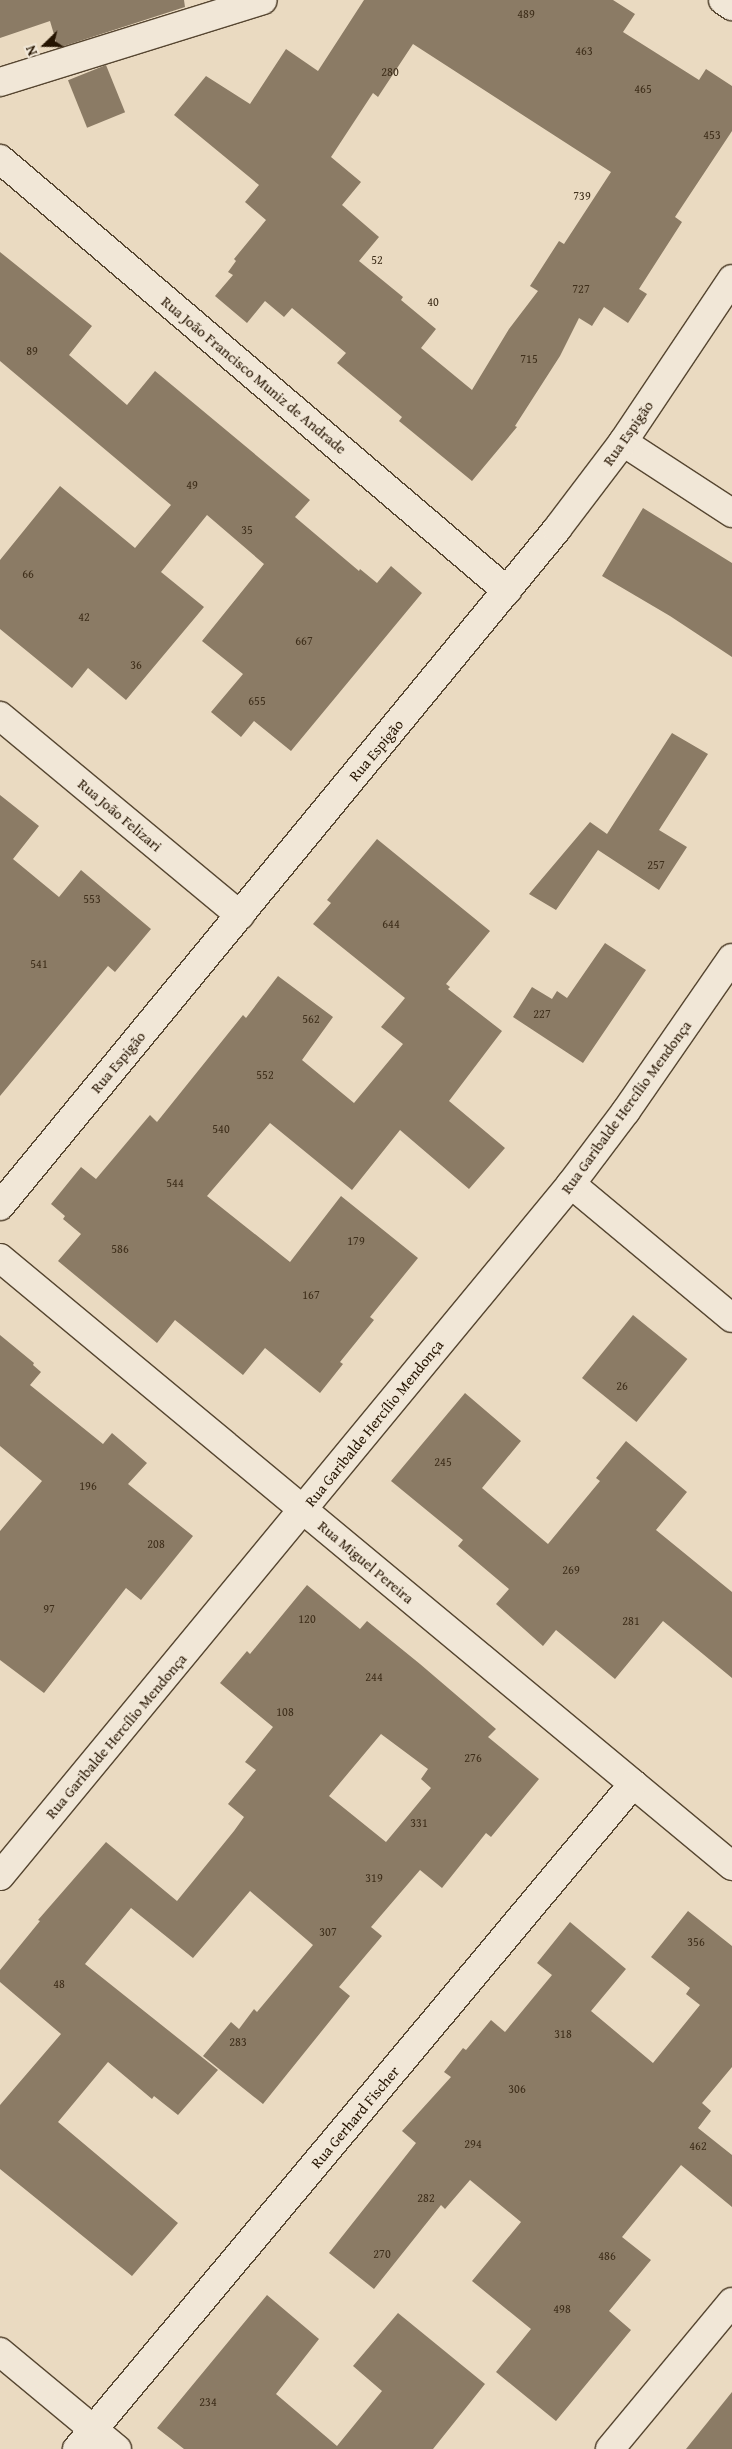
<!DOCTYPE html>
<html>
<head>
<meta charset="utf-8">
<style>
  body { margin:0 }
  #map { position:relative; width:732px; height:2449px; overflow:hidden; background:#eadac1; font-family:"Gentium Book Plus",serif }
  div>[style] { position:absolute }
  [style*='--x'] { left:calc(var(--x)*1px); top:calc(var(--y)*1px); width:calc(var(--w)*1px); rotate:calc(var(--a)*1deg) }
  .building>* { inset:0; background:#8b7b65; transform-origin:0 0 }
  .roads { filter:drop-shadow(1px 0 #564631) drop-shadow(-1px 0 #564631) drop-shadow(0 1px #564631) drop-shadow(0 -1px #564631) }
  .street>* { height:28px; margin:-14px; padding:0 14px; transform-origin:14px; border-radius:14px; background:#f1e7d7 }
  .secondary>* { height:28px; margin:-14px; padding:0 14px; transform-origin:14px; border-radius:14px; background:#f1e7d7 }
  span { translate:-50% -50%; white-space:nowrap; text-align:center; line-height:1.15; -webkit-text-stroke:5px #f1e7d7; paint-order:stroke }
  .number-label { font-size:12px; color:#3e2e1a }
  .number-label span { -webkit-text-stroke-width:0 }
  .street-label { font-size:15px; color:#251401 }
  .north { position:absolute; left:20px; top:20px; width:50px; height:50px; -webkit-text-stroke:4px #f1e7d7; paint-order:stroke; rotate:248deg; font-size:14px; font-weight:700; line-height:20px; text-align:center; color:#251401 }
  .north::after { content:''; display:block; margin:auto; width:18px; height:22px; background:#251401; clip-path:polygon(50% 0,100% 100%,50% 72%,0 100%) }
</style>
</head>
<body>
<div id="map">
  <div class="building">
    <i style="clip-path:polygon(0 0,184px 0,185px 7px,58px 48px,50px 21px,0 38px)"></i>
    <i style="clip-path:polygon(evenodd,364px 0,613px 0,635px 14px,623px 32px,699px 80px,706px 69px,732px 86px,732px 131px,675px 217px,682px 222px,639px 289px,647px 294px,628px 323px,604px 307px,592px 326px,579px 318px,560px 356px,515px 426px,517px 427px,472px 481px,399px 421px,402px 417px,337px 363px,346px 353px,292px 308px,284px 317px,265px 301px,247px 323px,215px 296px,233px 275px,228px 272px,236px 261px,234px 259px,266px 220px,245px 202px,259px 185px,174px 115px,206px 76px,250px 104px,286px 49px,318px 71px,364px 0,413px 44px,611px 172px,564px 244px,559px 241px,530px 286px,538px 291px,509px 329px,472px 390px,421px 348px,436px 329px,401px 300px,403px 297px,359px 261px,379px 237px,342px 205px,361px 182px,331px 157px,373px 93px,378px 97px,413px 44px)"></i>
    <i style="left:106px;top:65px;width:51px;height:41px;rotate:68deg"></i>
    <i style="clip-path:polygon(0 252px,92px 326px,69px 355px,127px 405px,155px 371px,310px 500px,295px 517px,359px 571px,360px 569px,377px 583px,391px 566px,422px 593px,291px 751px,254px 721px,241px 737px,211px 712px,243px 674px,202px 641px,264px 564px,207px 515px,161px 572px,204px 607px,126px 700px,88px 668px,72px 688px,0 629px,0 560px,60px 486px,135px 548px,171px 505px,0 361px)"></i>
    <i style="clip-path:polygon(643px 508px,732px 563px,732px 657px,670px 616px,602px 576px)"></i>
    <i style="clip-path:polygon(672px 733px,708px 754px,659px 830px,687px 847px,659px 890px,598px 850px,556px 910px,529px 894px,590px 822px,607px 834px)"></i>
    <i style="clip-path:polygon(0 795px,39px 826px,13px 859px,59px 897px,81px 870px,151px 929px,115px 972px,108px 966px,0 1096px)"></i>
    <i style="clip-path:polygon(377px 839px,490px 931px,446px 984px,450px 987px,448px 989px,502px 1031px,449px 1101px,505px 1148px,469px 1189px,400px 1130px,352px 1190px,270px 1123px,207px 1196px,290px 1262px,341px 1196px,418px 1258px,370px 1317px,374px 1320px,340px 1362px,343px 1364px,320px 1393px,265px 1348px,243px 1375px,175px 1320px,157px 1343px,58px 1261px,81px 1234px,63px 1219px,65px 1216px,51px 1204px,81px 1167px,96px 1179px,150px 1115px,157px 1122px,243px 1015px,246px 1018px,278px 976px,333px 1017px,302px 1060px,354px 1103px,403px 1044px,381px 1027px,405px 998px,313px 924px,331px 903px,327px 900px)"></i>
    <i style="clip-path:polygon(605px 943px,646px 970px,583px 1063px,513px 1017px,532px 987px,552px 999px,557px 991px,567px 998px)"></i>
    <i style="left:633px;top:1315px;width:70px;height:81px;rotate:39deg"></i>
    <i style="clip-path:polygon(0 1335px,34px 1363px,33px 1365px,41px 1372px,30px 1385px,103px 1444px,112px 1433px,147px 1463px,128px 1484px,193px 1536px,141px 1600px,126px 1588px,44px 1693px,0 1660px,0 1531px,42px 1481px,0 1446px)"></i>
    <i style="clip-path:polygon(465px 1393px,521px 1441px,482px 1488px,548px 1544px,600px 1481px,596px 1478px,626px 1441px,687px 1492px,656px 1530px,732px 1592px,732px 1678px,663px 1621px,615px 1679px,556px 1630px,543px 1646px,496px 1604px,509px 1589px,458px 1546px,463px 1540px,391px 1481px)"></i>
    <i style="clip-path:polygon(evenodd,307px 1585px,360px 1629px,367px 1621px,420px 1664px,496px 1729px,488px 1737px,539px 1779px,491px 1837px,486px 1833px,442px 1888px,420px 1870px,371px 1927px,382px 1936px,339px 1987px,350px 1996px,263px 2104px,203px 2056px,231px 2022px,239px 2029px,254px 2009px,257px 2012px,313px 1945px,250px 1891px,193px 1958px,131px 1908px,85px 1964px,218px 2070px,178px 2115px,154px 2096px,152px 2099px,108px 2062px,58px 2122px,178px 2223px,132px 2276px,0 2169px,0 2105px,61px 2034px,0 1982px,0 1970px,40px 1921px,38px 1920px,106px 1842px,177px 1901px,234px 1831px,244px 1817px,228px 1804px,256px 1770px,245px 1762px,273px 1727px,220px 1683px,247px 1651px,250px 1654px,307px 1585px,381px 1734px,428px 1769px,421px 1779px,431px 1788px,386px 1842px,329px 1796px,381px 1734px)"></i>
    <i style="clip-path:polygon(688px 1911px,732px 1946px,732px 2067px,702px 2103px,711px 2111px,698px 2128px,732px 2155px,732px 2207px,681px 2165px,622px 2237px,651px 2260px,609px 2311px,631px 2330px,556px 2421px,496px 2372px,531px 2329px,472px 2281px,521px 2222px,470px 2180px,445px 2209px,441px 2205px,374px 2289px,329px 2253px,416px 2143px,402px 2131px,451px 2077px,444px 2072px,463px 2048px,466px 2050px,491px 2020px,505px 2032px,552px 1975px,537px 1963px,570px 1922px,626px 1969px,591px 2011px,653px 2063px,700px 2005px,686px 1994px,690px 1988px,651px 1957px)"></i>
    <i style="clip-path:polygon(267px 2295px,319px 2339px,276px 2394px,337px 2446px,382px 2391px,353px 2366px,398px 2313px,485px 2384px,433px 2449px,184px 2449px,157px 2428px)"></i>
    <i style="clip-path:polygon(732px 2392px,732px 2449px,686px 2449px)"></i>
  </div>
  <div class="roads">
    <div class="street">
      <i style="--x:723;--y:0;--w:11;--a:34"></i>
      <i style="--x:0;--y:82;--w:275;--a:-17.3"></i>
      <i style="--x:0;--y:159;--w:666;--a:40.43"></i>
      <i style="--x:623;--y:442;--w:130;--a:33.1"></i>
      <i style="--x:0;--y:716;--w:312;--a:39.7"></i>
      <i style="--x:571;--y:1184;--w:209;--a:39.8"></i>
      <i style="--x:0;--y:1258;--w:952;--a:39.71"></i>
      <i style="--x:0;--y:1876;--w:897;--a:-50.47"></i>
      <i style="--x:571;--y:1184;--w:91;--a:-53"></i>
      <i style="--x:626;--y:1111;--w:186;--a:-55.3"></i>
      <i style="--x:0;--y:2352;--w:152;--a:39.7"></i>
      <i style="--x:77;--y:2449;--w:867;--a:-50.1"></i>
      <i style="--x:610;--y:2449;--w:191;--a:-50.3"></i>
    </div>
    <div class="secondary">
      <i style="--x:0;--y:1206;--w:877;--a:-50.55"></i>
      <i style="--x:557;--y:529;--w:109;--a:-52.8"></i>
      <i style="--x:623;--y:442;--w:196;--a:-56.2"></i>
    </div>
  </div>
  <div class="number-label">
    <span style="left:526px;top:14px">489</span>
    <span style="left:584px;top:51px">463</span>
    <span style="left:390px;top:72px">280</span>
    <span style="left:643px;top:89px">465</span>
    <span style="left:712px;top:135px">453</span>
    <span style="left:582px;top:196px">739</span>
    <span style="left:377px;top:260px">52</span>
    <span style="left:581px;top:289px">727</span>
    <span style="left:433px;top:302px">40</span>
    <span style="left:32px;top:351px">89</span>
    <span style="left:529px;top:359px">715</span>
    <span style="left:192px;top:485px">49</span>
    <span style="left:247px;top:530px">35</span>
    <span style="left:28px;top:574px">66</span>
    <span style="left:84px;top:617px">42</span>
    <span style="left:304px;top:641px">667</span>
    <span style="left:136px;top:665px">36</span>
    <span style="left:257px;top:701px">655</span>
    <span style="left:656px;top:865px">257</span>
    <span style="left:92px;top:899px">553</span>
    <span style="left:391px;top:924px">644</span>
    <span style="left:39px;top:964px">541</span>
    <span style="left:542px;top:1014px">227</span>
    <span style="left:311px;top:1019px">562</span>
    <span style="left:265px;top:1075px">552</span>
    <span style="left:221px;top:1129px">540</span>
    <span style="left:175px;top:1183px">544</span>
    <span style="left:356px;top:1241px">179</span>
    <span style="left:120px;top:1249px">586</span>
    <span style="left:311px;top:1295px">167</span>
    <span style="left:622px;top:1386px">26</span>
    <span style="left:443px;top:1462px">245</span>
    <span style="left:88px;top:1486px">196</span>
    <span style="left:156px;top:1544px">208</span>
    <span style="left:571px;top:1570px">269</span>
    <span style="left:49px;top:1609px">97</span>
    <span style="left:307px;top:1619px">120</span>
    <span style="left:631px;top:1621px">281</span>
    <span style="left:374px;top:1677px">244</span>
    <span style="left:285px;top:1712px">108</span>
    <span style="left:473px;top:1758px">276</span>
    <span style="left:419px;top:1823px">331</span>
    <span style="left:374px;top:1878px">319</span>
    <span style="left:328px;top:1932px">307</span>
    <span style="left:696px;top:1942px">356</span>
    <span style="left:59px;top:1984px">48</span>
    <span style="left:563px;top:2034px">318</span>
    <span style="left:238px;top:2042px">283</span>
    <span style="left:517px;top:2089px">306</span>
    <span style="left:473px;top:2144px">294</span>
    <span style="left:698px;top:2146px">462</span>
    <span style="left:426px;top:2198px">282</span>
    <span style="left:382px;top:2254px">270</span>
    <span style="left:607px;top:2256px">486</span>
    <span style="left:562px;top:2309px">498</span>
    <span style="left:208px;top:2402px">234</span>
  </div>
  <div class="street-label">
    <span style="left:254px;top:375px;rotate:40deg">Rua João Francisco Muniz de Andrade</span>
    <span style="left:628px;top:433px;rotate:-55deg">Rua Espigão</span>
    <span style="left:376px;top:750px;rotate:-50deg">Rua Espigão</span>
    <span style="left:120px;top:815px;rotate:40deg">Rua João Felizari</span>
    <span style="left:118px;top:1062px;rotate:-50deg">Rua Espigão</span>
    <span style="left:626px;top:1107px;rotate:-54deg">Rua Garibalde Hercílio Mendonça</span>
    <span style="left:374px;top:1423px;rotate:-51deg">Rua Garibalde Hercílio Mendonça</span>
    <span style="left:366px;top:1562px;rotate:40deg">Rua Miguel Pereira</span>
    <span style="left:116px;top:1736px;rotate:-50deg">Rua Garibalde Hercílio Mendonça</span>
    <span style="left:355px;top:2117px;rotate:-50deg">Rua Gerhard Fischer</span>
  </div>
  <div class="north">N</div>
</div>
</body>
</html>
